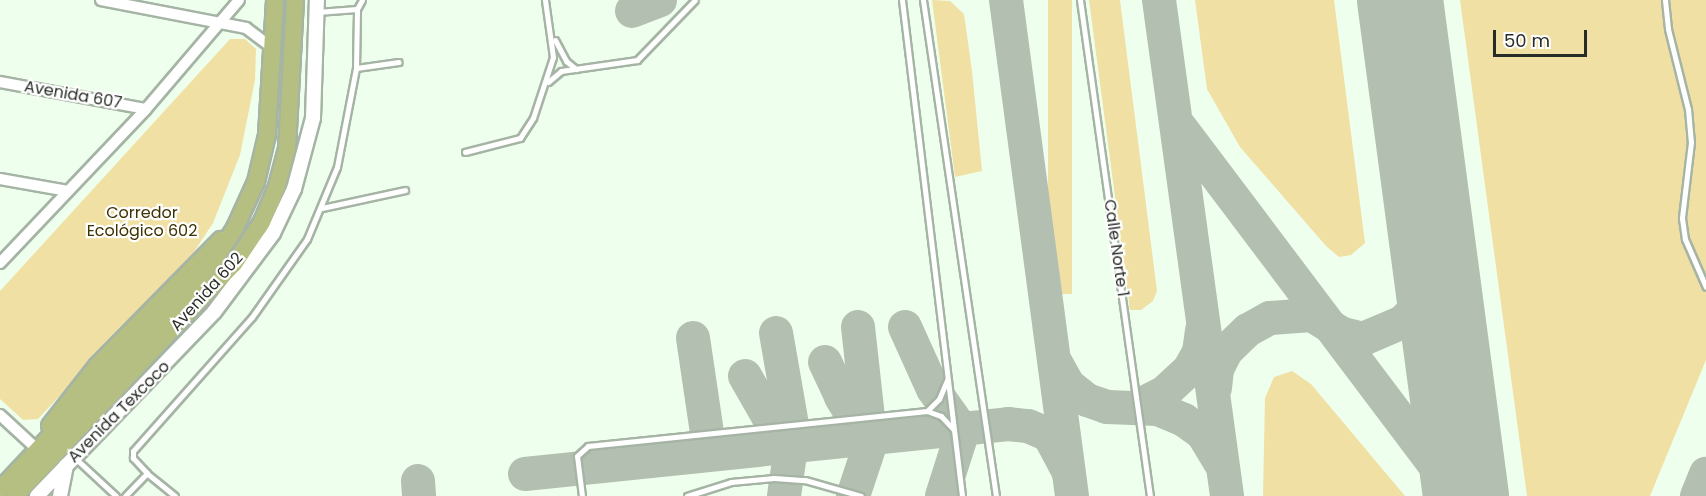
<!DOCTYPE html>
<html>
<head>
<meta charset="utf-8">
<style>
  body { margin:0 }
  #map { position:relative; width:1706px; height:496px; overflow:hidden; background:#efffee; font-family:Poppins,sans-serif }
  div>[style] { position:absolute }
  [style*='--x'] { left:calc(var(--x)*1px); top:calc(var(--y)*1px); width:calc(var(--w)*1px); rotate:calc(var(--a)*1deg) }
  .green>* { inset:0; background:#f1e0a4; transform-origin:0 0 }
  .taxiway>* { height:34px; margin:-17px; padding:0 17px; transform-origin:17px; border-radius:17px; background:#b2bfb1 }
  .runway>* { height:86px; margin:-43px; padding:0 43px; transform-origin:43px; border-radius:43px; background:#b2bfb1 }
  .roads { filter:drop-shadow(2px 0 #a5b4a4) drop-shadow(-2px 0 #a5b4a4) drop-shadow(0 2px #a5b4a4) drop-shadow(0 -2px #a5b4a4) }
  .lane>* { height:5px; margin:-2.5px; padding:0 2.5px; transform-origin:2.5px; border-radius:2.5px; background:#fff }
  .street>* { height:10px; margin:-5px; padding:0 5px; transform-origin:5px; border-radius:5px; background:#fff }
  .secondary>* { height:14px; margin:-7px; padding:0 7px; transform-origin:7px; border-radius:7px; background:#fff }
  .primary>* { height:16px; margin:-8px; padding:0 8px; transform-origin:8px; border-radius:8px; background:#b5bf82 }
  span { translate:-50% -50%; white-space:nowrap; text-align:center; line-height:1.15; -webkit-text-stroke:4.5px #fff; paint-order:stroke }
  .street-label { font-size:16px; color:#272c26 }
  .park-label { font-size:16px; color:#3e3203 }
  .scale { position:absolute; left:1493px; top:30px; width:94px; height:27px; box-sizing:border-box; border:3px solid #272c26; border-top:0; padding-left:8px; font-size:18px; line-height:21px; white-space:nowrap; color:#272c26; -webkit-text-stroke:4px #fff; paint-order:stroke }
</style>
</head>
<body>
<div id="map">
  <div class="green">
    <i style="clip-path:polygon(932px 0,950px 1px,964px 14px,972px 71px,982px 171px,955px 177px)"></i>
    <i style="left:1048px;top:0;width:24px;height:294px"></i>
    <i style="clip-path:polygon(1089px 0,1120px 0,1157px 291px,1153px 301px,1141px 310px,1130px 310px)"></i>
    <i style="clip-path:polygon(1195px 0,1334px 0,1365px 243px,1351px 255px,1339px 257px,1326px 246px,1240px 147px,1207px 89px)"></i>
    <i style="clip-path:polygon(1460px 0,1706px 0,1706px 360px,1650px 496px,1527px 496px)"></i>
    <i style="clip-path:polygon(230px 39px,245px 39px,256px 49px,255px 80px,240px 155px,213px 223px,194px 252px,38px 419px,23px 420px,0 399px,0 291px)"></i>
    <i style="clip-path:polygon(1292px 371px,1311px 384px,1405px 496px,1263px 496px,1265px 398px,1274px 377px)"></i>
  </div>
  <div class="taxiway">
    <i style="--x:1006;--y:0;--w:500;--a:82.42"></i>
    <i style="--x:1159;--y:0;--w:501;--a:82.19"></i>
    <i style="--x:632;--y:11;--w:30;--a:-21"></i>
    <i style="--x:1180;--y:127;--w:462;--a:53"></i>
    <i style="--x:858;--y:327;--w:91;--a:83.7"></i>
    <i style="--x:905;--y:327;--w:68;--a:65.7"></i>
    <i style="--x:933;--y:389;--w:50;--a:54.7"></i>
    <i style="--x:776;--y:333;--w:93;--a:80.1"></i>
    <i style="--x:693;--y:338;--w:96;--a:81.6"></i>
    <i style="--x:825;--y:362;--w:38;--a:65"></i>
    <i style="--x:841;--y:397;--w:50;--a:58.8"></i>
    <i style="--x:1056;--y:363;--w:25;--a:61"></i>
    <i style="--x:1068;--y:385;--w:24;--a:38"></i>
    <i style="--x:1087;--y:400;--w:21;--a:19"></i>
    <i style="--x:1107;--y:407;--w:51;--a:2.2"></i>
    <i style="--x:1158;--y:409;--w:28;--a:23"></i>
    <i style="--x:1184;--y:420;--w:24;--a:36"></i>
    <i style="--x:1203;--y:434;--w:33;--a:59"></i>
    <i style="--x:745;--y:376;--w:48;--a:60.3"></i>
    <i style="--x:769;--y:418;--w:38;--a:50"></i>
    <i style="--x:1215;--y:388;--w:19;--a:-84"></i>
    <i style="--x:1217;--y:369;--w:20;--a:-63"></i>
    <i style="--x:1226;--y:351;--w:30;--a:-44"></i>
    <i style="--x:1248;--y:330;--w:25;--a:-29"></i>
    <i style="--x:1270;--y:318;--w:42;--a:-4.1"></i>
    <i style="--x:1312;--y:315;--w:36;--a:32"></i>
    <i style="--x:1343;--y:334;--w:21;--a:14"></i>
    <i style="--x:1363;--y:339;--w:43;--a:-23"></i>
    <i style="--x:1403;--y:322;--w:37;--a:-47"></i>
    <i style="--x:1428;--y:295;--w:38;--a:-81"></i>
    <i style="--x:1138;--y:406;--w:29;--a:-27"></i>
    <i style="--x:1164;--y:393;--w:34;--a:-43"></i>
    <i style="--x:1189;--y:370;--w:21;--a:-61"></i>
    <i style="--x:1199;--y:352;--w:22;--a:-82"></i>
    <i style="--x:525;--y:474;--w:486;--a:-5.9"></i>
    <i style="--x:1008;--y:424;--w:20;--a:6"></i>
    <i style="--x:1028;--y:426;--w:23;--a:23"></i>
    <i style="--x:1049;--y:435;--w:40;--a:62"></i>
    <i style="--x:418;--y:481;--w:15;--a:86"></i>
    <i style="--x:784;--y:496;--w:49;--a:-81.9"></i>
    <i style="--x:853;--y:496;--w:60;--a:-71.6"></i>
    <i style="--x:942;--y:496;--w:69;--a:-72.3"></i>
    <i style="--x:1697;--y:496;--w:24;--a:-68"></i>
  </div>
  <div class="runway">
    <i style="--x:1400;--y:0;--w:500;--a:82.42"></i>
  </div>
  <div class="roads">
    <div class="lane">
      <i style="--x:902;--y:0;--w:500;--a:83.1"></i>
      <i style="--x:923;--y:0;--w:501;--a:81.63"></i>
      <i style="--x:1080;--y:0;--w:501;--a:81.97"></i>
      <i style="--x:1665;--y:0;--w:29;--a:84"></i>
      <i style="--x:1668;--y:29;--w:82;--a:76"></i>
      <i style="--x:1688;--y:109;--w:33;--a:85"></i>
      <i style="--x:1691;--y:142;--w:77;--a:96.8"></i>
      <i style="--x:1682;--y:218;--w:21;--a:82"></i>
      <i style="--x:1685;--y:239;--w:52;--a:66.4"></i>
      <i style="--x:317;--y:12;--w:40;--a:-4.3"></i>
      <i style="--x:555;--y:40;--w:24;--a:62"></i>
      <i style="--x:566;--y:61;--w:13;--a:39"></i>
      <i style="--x:356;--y:68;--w:43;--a:-7.9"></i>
      <i style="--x:548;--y:82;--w:17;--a:-40"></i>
      <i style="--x:561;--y:71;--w:77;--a:-8.2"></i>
      <i style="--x:637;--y:60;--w:83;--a:-46"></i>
      <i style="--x:465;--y:152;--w:57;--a:-14.3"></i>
      <i style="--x:520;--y:138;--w:24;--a:-57"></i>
      <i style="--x:533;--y:118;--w:64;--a:-71.8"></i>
      <i style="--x:553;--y:57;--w:58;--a:-98"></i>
      <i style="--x:322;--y:208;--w:85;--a:-12.2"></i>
      <i style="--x:927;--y:411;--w:17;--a:-45"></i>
      <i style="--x:939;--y:399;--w:21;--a:-67"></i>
      <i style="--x:75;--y:458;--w:56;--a:42.8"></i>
      <i style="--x:125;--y:496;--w:32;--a:-46"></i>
      <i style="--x:175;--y:496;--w:36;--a:-141"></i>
      <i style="--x:147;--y:473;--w:21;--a:-133"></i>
      <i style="--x:133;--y:458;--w:7;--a:-90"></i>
      <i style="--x:133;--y:451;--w:179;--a:-48.4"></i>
      <i style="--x:252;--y:317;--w:95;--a:-54.8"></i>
      <i style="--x:307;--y:239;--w:78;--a:-67.4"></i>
      <i style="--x:337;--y:167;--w:101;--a:-79.1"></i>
      <i style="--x:356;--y:68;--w:59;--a:-89"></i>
      <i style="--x:357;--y:9;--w:10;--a:-61"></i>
      <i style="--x:582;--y:496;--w:40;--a:-97.1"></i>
      <i style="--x:577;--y:456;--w:15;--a:-42"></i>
      <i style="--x:588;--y:446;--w:341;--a:-5.9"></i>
      <i style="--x:927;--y:411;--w:15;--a:20"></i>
      <i style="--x:941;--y:416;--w:18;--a:47"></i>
      <i style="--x:687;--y:496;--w:46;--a:-17.7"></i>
      <i style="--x:731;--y:482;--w:43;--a:-5.3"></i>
      <i style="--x:774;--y:478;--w:31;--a:4"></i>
      <i style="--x:805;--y:480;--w:58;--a:15.9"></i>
    </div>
    <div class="street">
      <i style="--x:101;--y:0;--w:148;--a:10.9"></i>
      <i style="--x:246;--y:28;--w:35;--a:37"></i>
      <i style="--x:0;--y:82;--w:148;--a:10.5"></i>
      <i style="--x:0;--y:179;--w:69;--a:10"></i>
      <i style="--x:0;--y:263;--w:212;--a:-46.5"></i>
      <i style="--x:146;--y:109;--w:143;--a:-49.5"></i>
      <i style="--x:0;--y:415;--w:52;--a:42.6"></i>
    </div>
    <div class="secondary">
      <i style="--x:37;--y:496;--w:255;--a:-46.1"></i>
      <i style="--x:214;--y:312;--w:99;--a:-53.2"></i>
      <i style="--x:273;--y:233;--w:49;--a:-64.5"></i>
      <i style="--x:294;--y:189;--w:73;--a:-75"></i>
      <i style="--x:313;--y:118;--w:118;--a:-88.1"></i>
      <i style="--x:60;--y:496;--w:31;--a:-79"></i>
    </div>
    <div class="primary">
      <i style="--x:50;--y:426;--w:76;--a:-51.9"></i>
      <i style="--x:97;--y:366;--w:177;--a:-45.5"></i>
      <i style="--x:0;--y:490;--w:253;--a:-46.8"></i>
      <i style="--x:173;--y:306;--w:63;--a:-48.2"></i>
      <i style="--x:215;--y:259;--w:37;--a:-57"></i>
      <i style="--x:235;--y:228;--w:51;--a:-65.5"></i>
      <i style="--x:256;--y:182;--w:48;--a:-76.8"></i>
      <i style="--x:267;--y:135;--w:135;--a:-86.6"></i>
      <i style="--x:15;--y:496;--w:319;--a:-46.7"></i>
      <i style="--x:234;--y:264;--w:50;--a:-56.3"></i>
      <i style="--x:262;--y:222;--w:39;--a:-67"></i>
      <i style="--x:277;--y:186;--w:39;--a:-75"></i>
      <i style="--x:287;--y:148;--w:148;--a:-86.9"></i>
    </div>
  </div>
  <div class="street-label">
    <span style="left:73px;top:95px;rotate:10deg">Avenida 607</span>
    <span style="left:1116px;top:248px;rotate:82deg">Calle Norte 1</span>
    <span style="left:207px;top:292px;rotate:-48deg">Avenida 602</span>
    <span style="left:119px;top:412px;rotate:-45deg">Avenida Texcoco</span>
  </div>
  <div class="park-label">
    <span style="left:142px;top:222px">Corredor<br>Ecológico 602</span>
  </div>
  <div class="scale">50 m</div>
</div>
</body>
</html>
